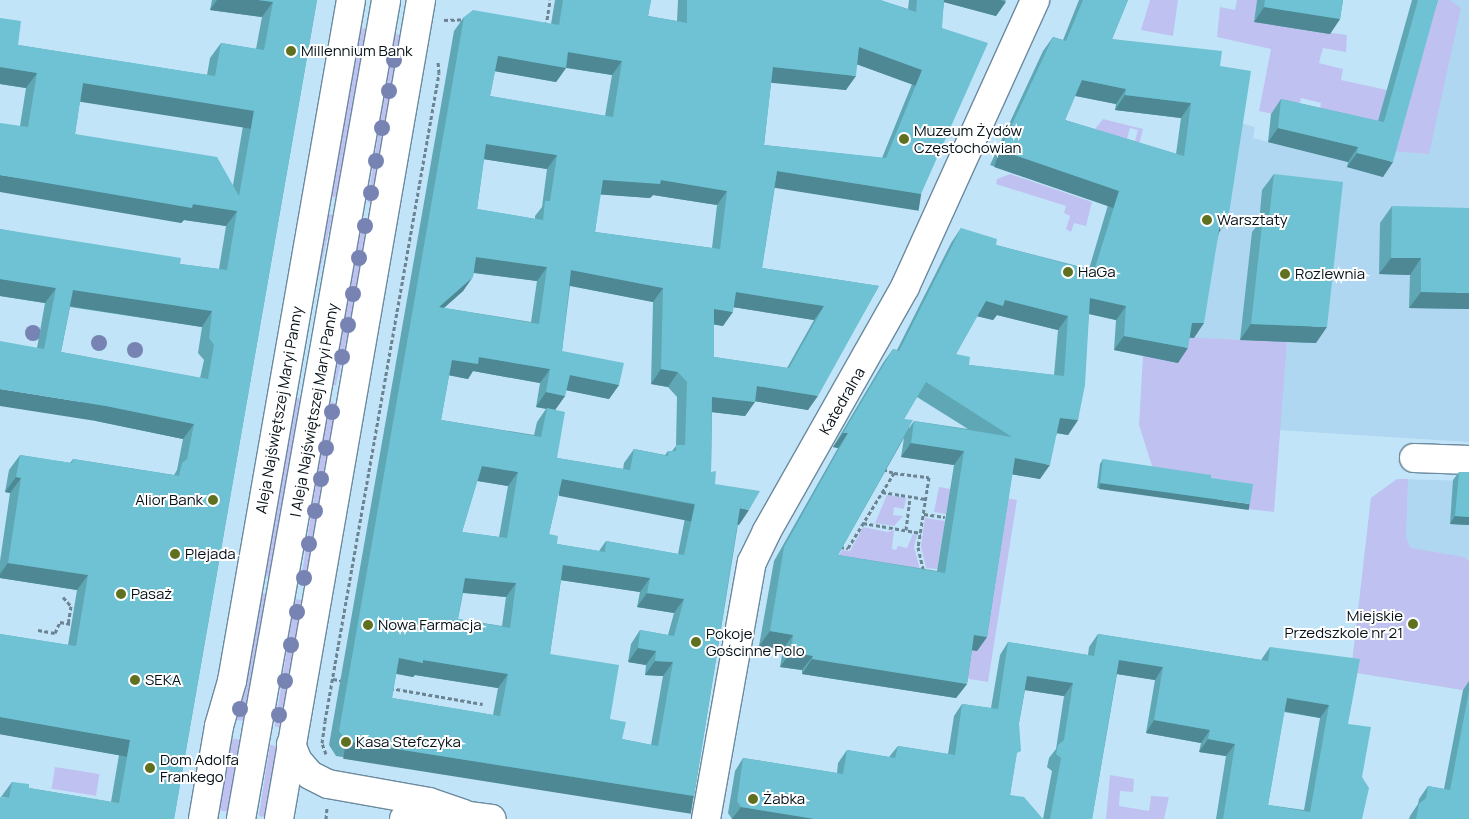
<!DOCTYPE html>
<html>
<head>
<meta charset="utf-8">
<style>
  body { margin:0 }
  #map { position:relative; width:1469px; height:819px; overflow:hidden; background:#c2e4f9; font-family:Manrope,sans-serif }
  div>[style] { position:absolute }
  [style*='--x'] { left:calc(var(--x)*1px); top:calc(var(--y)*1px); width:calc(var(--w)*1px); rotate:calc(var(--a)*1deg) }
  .built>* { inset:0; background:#afd7f1 }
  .green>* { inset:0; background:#bfc2f0; transform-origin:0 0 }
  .path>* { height:3px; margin-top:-1.5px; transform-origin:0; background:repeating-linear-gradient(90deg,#6c8392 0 4px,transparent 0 6.5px) }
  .roads { filter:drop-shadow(1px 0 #6b8a9e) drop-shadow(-1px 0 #6b8a9e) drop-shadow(0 1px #6b8a9e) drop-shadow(0 -1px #6b8a9e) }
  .street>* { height:28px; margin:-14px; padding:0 14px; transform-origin:14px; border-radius:14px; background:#fff }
  .secondary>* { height:28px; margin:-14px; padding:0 14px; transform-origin:14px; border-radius:14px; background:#fff }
  .trees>* { width:16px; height:16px; margin:-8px; border-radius:50%; background:#7683b3 }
  .wall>* { inset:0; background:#5fa7b5 }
  .shaded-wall>* { inset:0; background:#4d8894; transform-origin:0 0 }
  .building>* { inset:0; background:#6ec2d3 }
  .dots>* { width:14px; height:14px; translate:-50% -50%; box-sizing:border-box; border:2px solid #fff; border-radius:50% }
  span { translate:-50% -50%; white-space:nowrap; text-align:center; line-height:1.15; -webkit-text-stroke:4px #fff; paint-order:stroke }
  .poi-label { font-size:15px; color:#051017 }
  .left { translate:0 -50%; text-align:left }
  .right { translate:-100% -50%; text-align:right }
  .street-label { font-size:15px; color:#051017 }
</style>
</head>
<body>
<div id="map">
  <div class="built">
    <i style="clip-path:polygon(1428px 0,1469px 0,1469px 442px,1278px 430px,1287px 342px,1174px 337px,1240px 123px,1255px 127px,1253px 138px,1348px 162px,1347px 167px,1383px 177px)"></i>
    <i style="clip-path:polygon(1397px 479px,1469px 481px,1469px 691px,1351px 672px,1371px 498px)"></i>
  </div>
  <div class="green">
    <i style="clip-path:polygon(1150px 0,1178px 0,1173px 36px,1141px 30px)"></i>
    <i style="clip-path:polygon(1237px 0,1257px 0,1254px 22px,1347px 35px,1346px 52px,1323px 48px,1319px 63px,1343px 69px,1341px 80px,1387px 90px,1374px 137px,1317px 124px,1321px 103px,1301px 98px,1296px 119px,1259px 111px,1271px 49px,1217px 37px,1220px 7px,1235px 10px)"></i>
    <i style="clip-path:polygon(1432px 0,1450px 0,1461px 8px,1429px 154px,1390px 151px)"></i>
    <i style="left:353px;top:27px;width:13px;height:171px;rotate:9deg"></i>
    <i style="left:394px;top:34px;width:13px;height:170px;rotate:9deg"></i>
    <i style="clip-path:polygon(evenodd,1103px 119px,1143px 129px,1139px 145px,1095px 129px,1103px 119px,1130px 128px,1138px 130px,1135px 141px,1127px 139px,1130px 128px)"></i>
    <i style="clip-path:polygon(1010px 174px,1092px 202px,1086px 226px,1074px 223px,1071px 232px,1066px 229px,1070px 216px,1064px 213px,1066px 206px,996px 184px,997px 179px)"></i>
    <i style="left:320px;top:212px;width:13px;height:168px;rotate:13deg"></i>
    <i style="left:361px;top:219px;width:13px;height:168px;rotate:13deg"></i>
    <i style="clip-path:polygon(1182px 337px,1287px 342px,1274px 512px,1247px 509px,1250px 489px,1213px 504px,1205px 503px,1208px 479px,1154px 472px,1139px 425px,1143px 356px,1179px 363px)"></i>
    <i style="left:288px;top:396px;width:12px;height:181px;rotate:9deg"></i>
    <i style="left:329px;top:402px;width:12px;height:182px;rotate:9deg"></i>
    <i style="clip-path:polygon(1397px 479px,1408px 479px,1406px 537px,1411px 548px,1464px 557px,1469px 561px,1469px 691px,1351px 672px,1371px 498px)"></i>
    <i style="clip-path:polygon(939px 487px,1017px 500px,988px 682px,827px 656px,831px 628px,977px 651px,999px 506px,949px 498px,946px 514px,934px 512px)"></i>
    <i style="clip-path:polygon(887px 495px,906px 498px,904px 509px,894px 507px,893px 515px,903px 516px,894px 526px,875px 523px)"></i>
    <i style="clip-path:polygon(925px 518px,945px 521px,937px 569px,926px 568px,921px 546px)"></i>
    <i style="clip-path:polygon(863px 527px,887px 532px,894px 530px,892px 549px,896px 550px,898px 546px,907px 548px,913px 534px,917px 535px,914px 547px,921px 574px,837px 558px,842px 550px,850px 551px)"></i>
    <i style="left:254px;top:592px;width:12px;height:129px;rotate:9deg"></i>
    <i style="left:295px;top:599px;width:12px;height:129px;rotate:9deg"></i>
    <i style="left:229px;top:738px;width:12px;height:73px;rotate:9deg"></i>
    <i style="left:270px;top:745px;width:12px;height:72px;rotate:9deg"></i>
    <i style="left:55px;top:767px;width:45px;height:22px;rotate:9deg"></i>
    <i style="clip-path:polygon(1110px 775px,1134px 779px,1133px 792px,1120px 791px,1119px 806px,1149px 811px,1151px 796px,1169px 797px,1164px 819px,1106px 819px)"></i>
  </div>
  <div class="path">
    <i style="--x:444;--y:20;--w:23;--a:-2"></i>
    <i style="--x:546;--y:26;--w:26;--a:-81"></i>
    <i style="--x:883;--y:469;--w:12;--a:20"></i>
    <i style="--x:882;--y:492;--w:44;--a:9.2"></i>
    <i style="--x:924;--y:514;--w:21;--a:8"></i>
    <i style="--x:863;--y:523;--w:59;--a:9.8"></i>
    <i style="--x:906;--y:530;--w:33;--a:-83"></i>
    <i style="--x:840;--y:547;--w:8;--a:7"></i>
    <i style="--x:848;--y:548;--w:88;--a:-58.5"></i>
    <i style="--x:894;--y:473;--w:35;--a:7"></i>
    <i style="--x:929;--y:477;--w:71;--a:98.9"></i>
    <i style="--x:918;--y:547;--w:26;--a:77"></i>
    <i style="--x:63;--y:597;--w:12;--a:48"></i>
    <i style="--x:71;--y:606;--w:18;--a:99"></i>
    <i style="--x:38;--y:630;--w:17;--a:10"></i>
    <i style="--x:55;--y:633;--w:12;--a:-66"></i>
    <i style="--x:60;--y:622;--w:11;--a:10"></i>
    <i style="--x:333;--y:679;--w:12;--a:9"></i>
    <i style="--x:390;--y:688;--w:94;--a:9.8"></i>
    <i style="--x:326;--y:754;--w:12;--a:-110"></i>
    <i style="--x:322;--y:743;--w:22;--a:-82"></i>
    <i style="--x:325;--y:721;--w:658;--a:-80.02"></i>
    <i style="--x:439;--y:73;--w:12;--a:-95"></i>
    <i style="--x:326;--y:819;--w:11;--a:-85"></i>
  </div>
  <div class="roads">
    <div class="street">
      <i style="--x:1414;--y:458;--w:55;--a:2.1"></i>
      <i style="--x:291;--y:744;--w:18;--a:68"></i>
      <i style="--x:298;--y:761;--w:18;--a:49"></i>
      <i style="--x:310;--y:775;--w:20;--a:27"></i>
      <i style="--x:328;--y:784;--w:103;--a:10.1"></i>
      <i style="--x:429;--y:802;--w:37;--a:19"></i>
      <i style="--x:203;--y:819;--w:94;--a:-80.2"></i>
      <i style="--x:219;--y:726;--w:47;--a:-73.9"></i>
      <i style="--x:232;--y:681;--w:691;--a:-80.09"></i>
      <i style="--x:241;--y:819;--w:831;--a:-79.95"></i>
      <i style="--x:279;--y:819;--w:831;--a:-80.16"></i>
    </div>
    <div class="secondary">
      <i style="--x:404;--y:819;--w:42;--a:-8.1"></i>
      <i style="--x:446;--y:813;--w:46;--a:7.4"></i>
      <i style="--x:706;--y:819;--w:261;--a:-79.9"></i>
      <i style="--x:752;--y:562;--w:34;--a:-64"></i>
      <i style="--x:767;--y:531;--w:280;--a:-60.5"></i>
      <i style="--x:905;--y:287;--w:315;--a:-65.6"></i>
    </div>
  </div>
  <div class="trees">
    <i style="left:394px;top:60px"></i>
    <i style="left:389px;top:91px"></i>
    <i style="left:382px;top:128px"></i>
    <i style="left:376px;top:161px"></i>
    <i style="left:371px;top:193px"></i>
    <i style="left:365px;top:226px"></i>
    <i style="left:359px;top:258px"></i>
    <i style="left:353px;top:294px"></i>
    <i style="left:348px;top:325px"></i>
    <i style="left:33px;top:333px"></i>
    <i style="left:99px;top:343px"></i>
    <i style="left:135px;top:350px"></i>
    <i style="left:342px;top:357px"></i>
    <i style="left:332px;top:412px"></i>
    <i style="left:326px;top:448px"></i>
    <i style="left:321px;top:479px"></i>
    <i style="left:315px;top:511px"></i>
    <i style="left:309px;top:544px"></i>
    <i style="left:304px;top:578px"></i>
    <i style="left:297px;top:612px"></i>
    <i style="left:291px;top:645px"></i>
    <i style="left:285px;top:681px"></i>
    <i style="left:240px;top:709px"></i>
    <i style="left:279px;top:715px"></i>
  </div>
  <div class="wall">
    <i style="clip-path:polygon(evenodd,212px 0,317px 0,174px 819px,1px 797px,12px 782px,29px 788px,111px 802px,119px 755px,0 734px,0 634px,68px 645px,77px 590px,0 578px,0 561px,10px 493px,5px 492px,9px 470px,20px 455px,70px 463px,73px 459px,174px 475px,177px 470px,183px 439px,96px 421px,37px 348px,45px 303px,0 296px,0 229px,180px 264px,219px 269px,226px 226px,184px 220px,181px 223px,20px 126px,26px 88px,0 84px,0 18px,18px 45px,207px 75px,210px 58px,221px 43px,256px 49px,262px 17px,210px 10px,212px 0,80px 100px,243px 126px,233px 185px,75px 134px,80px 100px,212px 0,70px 307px,202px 327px,198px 353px,204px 360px,200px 378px,61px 352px,70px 307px)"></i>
    <i style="clip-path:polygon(evenodd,555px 0,651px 0,648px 16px,677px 21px,678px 0,880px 0,908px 9px,909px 0,1006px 0,996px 16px,944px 2px,921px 194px,911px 208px,775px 186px,762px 268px,879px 286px,808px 410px,755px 401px,745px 416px,712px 412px,711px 472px,715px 484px,739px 525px,738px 524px,694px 796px,684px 811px,336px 756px,329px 745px,454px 31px,464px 17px,551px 24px,555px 0,857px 64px,912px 84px,882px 158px,764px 145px,771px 82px,846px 90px,857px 64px,555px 0,566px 68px,612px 75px,605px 116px,490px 96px,495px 71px,556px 82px,566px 68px,555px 0,484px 159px,547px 169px,542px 207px,535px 216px,535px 219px,477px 209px,484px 159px,555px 0,600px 194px,650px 198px,653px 195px,717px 205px,712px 248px,595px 232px,600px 194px,555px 0,474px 273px,537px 281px,531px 322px,444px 308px,463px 291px,474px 273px,555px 0,570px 286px,653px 302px,651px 384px,668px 387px,677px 397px,676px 446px,672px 451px,668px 451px,665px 455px,634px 449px,624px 463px,623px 469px,557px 458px,555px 410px,565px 396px,566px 390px,609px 399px,619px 385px,562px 351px,570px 286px,555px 0,733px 307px,814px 320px,787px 368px,714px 357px,714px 324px,723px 326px,733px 307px,555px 0,473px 371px,540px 383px,536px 407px,546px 409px,537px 422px,534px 435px,441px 420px,449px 375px,468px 379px,473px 371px,555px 0,477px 481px,508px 486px,499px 537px,462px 532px,477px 481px,555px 0,558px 494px,685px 518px,678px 554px,606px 541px,599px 551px,557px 544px,549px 534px,558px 494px,555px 0,561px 580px,640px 592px,637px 607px,674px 613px,668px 635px,640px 630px,631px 644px,628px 662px,646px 665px,645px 675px,663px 676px,651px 745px,622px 739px,610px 719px,550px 654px,561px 580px,555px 0,463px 593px,506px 597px,502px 626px,458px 619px,463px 593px,555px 0,396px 674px,413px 677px,415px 675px,498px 688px,493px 715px,392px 698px,396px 674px)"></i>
    <i style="clip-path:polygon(evenodd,1079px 0,1128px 0,1112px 39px,1220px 66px,1219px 233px,1194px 338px,1190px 337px,1178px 363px,1114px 350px,1116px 320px,1089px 314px,1078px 420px,1068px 435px,1057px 433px,1040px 479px,1012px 474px,987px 637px,977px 651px,972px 650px,967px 684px,956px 698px,802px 674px,802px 670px,780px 667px,783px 649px,759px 646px,774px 561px,838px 448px,833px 447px,883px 363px,893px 349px,897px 350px,951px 243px,961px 228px,996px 245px,1089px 269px,1108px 205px,990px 165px,1043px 51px,1053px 37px,1063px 40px,1079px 0,1075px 96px,1116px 104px,1115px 110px,1181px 118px,1176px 154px,1065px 120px,1075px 96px,1079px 0,997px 315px,1058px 330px,1054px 375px,969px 365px,956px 354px,977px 316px,993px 320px,997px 315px,1079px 0,917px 397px,968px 429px,914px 421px,909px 428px,904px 419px,917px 397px,1079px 0,904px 438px,901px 457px,954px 465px,937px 571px,838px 555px,904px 438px)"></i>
    <i style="clip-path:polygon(1257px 0,1343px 0,1340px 19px,1330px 34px,1254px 22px)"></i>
    <i style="clip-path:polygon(1412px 0,1438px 0,1383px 177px,1347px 167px,1348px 162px,1268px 142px,1271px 114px,1281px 99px,1378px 121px)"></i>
    <i style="clip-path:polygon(1274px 174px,1316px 343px,1240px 340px,1252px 232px,1259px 223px,1262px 190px)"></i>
    <i style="clip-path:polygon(1392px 206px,1469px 309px,1409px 308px,1410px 275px,1379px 274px,1380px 223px)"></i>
    <i style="clip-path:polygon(1103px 459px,1247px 509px,1097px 488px,1100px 464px)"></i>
    <i style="clip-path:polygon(1459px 472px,1469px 525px,1450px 524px,1453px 480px)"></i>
    <i style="clip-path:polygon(evenodd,1098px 634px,1261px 660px,1270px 647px,1348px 724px,1362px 777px,1362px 819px,1216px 819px,1226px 756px,1199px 752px,1201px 743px,1146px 733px,1155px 680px,1117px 674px,1092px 819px,1043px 819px,1052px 771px,1047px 767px,1049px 758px,1056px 749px,1064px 696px,1025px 690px,1019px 723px,1016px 757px,1010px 795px,1043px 819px,732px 819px,728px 813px,735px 771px,743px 758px,837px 773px,838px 763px,847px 750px,889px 757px,898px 746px,948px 754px,954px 716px,962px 704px,991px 708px,1000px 655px,1008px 642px,1088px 655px,1089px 647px,1098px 634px,1284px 712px,1320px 718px,1304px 810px,1268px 805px,1284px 712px)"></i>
    <i style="clip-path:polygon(1469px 681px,1469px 819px,1409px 819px,1410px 816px,1418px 804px,1419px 799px,1428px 786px,1444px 789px,1463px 690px)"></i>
  </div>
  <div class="shaded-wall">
    <i style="clip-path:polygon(217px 0,258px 0,273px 2px,262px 17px,210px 10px)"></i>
    <i style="clip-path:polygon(936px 0,1000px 0,1006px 2px,996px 16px)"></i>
    <i style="clip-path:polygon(1264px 7px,1340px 19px,1330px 34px,1254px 22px)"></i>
    <i style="left:859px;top:47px;width:67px;height:17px;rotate:20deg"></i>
    <i style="clip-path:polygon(568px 52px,622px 61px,612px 75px,563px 67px,566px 68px,556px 82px,488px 70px,498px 56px)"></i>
    <i style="clip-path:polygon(0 67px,37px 73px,26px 88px,0 84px)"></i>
    <i style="clip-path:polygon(773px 67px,856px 76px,846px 90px,763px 82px)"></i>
    <i style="clip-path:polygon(1082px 80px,1126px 89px,1116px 104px,1071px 95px)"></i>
    <i style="left:83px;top:83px;width:173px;height:19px;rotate:9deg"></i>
    <i style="clip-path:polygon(1125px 95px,1191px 103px,1181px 118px,1115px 110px)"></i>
    <i style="clip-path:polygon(1278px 128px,1358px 147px,1348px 162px,1268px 142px)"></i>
    <i style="clip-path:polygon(486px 144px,557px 155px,547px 169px,476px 158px)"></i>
    <i style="left:1000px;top:150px;width:126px;height:18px;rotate:19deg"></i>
    <i style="clip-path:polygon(1357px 153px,1393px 162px,1383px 177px,1347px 167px)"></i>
    <i style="left:777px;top:171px;width:146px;height:17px;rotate:9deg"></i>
    <i style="clip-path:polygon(0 175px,237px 211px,226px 226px,184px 220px,181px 223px,0 192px)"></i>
    <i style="clip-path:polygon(603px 180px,661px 180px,727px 191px,717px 205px,653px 195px,650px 198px,593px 194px)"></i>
    <i style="clip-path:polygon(1221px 218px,1228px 220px,1218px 234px)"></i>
    <i style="clip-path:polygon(476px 257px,547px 267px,537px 281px,467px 272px)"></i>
    <i style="clip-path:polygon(1391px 258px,1421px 258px,1410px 275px,1379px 274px)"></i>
    <i style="clip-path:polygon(571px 270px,663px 288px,653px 302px,561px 284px)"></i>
    <i style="clip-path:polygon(473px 277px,463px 291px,429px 321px,439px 307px)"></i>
    <i style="clip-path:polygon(0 279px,56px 288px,45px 303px,0 296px)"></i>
    <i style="clip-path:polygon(73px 290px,212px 311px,202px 327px,62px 305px)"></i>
    <i style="clip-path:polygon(736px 292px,824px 306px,814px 320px,726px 306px)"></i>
    <i style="clip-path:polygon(1421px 292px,1469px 293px,1469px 309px,1409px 308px)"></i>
    <i style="clip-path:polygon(1090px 298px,1126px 306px,1116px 320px,1080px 312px)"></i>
    <i style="clip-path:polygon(1005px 300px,1068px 316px,1058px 330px,997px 315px,993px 320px,976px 316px,986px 301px)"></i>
    <i style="clip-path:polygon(714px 309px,733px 312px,723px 326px,704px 323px)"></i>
    <i style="clip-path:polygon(1192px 323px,1204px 323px,1194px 338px,1182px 337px)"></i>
    <i style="clip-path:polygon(1251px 324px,1327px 327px,1316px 343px,1240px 340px)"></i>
    <i style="clip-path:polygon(1124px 336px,1188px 348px,1178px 363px,1114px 350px)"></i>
    <i style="clip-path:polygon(479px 357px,550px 369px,540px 383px,473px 371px,468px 379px,442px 374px,452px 360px)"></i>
    <i style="clip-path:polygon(661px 369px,678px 372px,668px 387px,651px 384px)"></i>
    <i style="clip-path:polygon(570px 375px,619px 385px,609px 399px,560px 389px)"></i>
    <i style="clip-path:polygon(757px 386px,818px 396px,808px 410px,747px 400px)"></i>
    <i style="clip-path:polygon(0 389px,106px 406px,194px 424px,183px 439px,96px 421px,0 406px)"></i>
    <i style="clip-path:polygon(546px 392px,565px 396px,555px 410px,536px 407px)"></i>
    <i style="clip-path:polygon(712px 397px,755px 402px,745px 416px,702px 411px)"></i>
    <i style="clip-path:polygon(1060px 418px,1078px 420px,1068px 435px,1050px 432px)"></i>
    <i style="clip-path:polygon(843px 433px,848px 433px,838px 448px,833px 447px)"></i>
    <i style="clip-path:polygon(911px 443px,964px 451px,954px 465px,901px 457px)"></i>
    <i style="clip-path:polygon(1015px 458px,1050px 465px,1040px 479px,1004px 473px)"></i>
    <i style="clip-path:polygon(482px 466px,518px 472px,508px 486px,472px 480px)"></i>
    <i style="clip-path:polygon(16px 477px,21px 478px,10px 493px,5px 492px)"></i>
    <i style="left:562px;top:479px;width:135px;height:17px;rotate:11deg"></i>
    <i style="left:1100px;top:483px;width:151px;height:6px;rotate:8deg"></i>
    <i style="clip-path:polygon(740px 508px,749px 510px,739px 525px,731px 522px)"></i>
    <i style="clip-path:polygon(1455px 516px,1469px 517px,1469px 525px,1450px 524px)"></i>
    <i style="clip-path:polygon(8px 563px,88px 575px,77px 590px,0 578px,0 574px)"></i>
    <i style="clip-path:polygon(563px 565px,650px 578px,640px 592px,553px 579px)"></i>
    <i style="clip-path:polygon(465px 578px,516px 583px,506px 597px,456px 592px)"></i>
    <i style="clip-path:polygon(647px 593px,684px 599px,674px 613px,637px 607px)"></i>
    <i style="clip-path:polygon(770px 631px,793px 635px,783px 649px,759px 646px)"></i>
    <i style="clip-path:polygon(974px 635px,987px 637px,977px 651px,964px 649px)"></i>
    <i style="clip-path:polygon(638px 648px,656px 651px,646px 665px,628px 662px)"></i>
    <i style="clip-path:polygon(791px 652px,813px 656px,802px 670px,780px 667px)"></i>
    <i style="clip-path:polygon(399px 658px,423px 660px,508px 674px,498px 688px,415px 675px,413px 677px,389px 672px)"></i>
    <i style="clip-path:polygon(812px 659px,967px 684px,956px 698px,802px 674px)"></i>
    <i style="clip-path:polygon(1119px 660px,1163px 667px,1155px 680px,1110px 673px)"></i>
    <i style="clip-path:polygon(655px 661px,673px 662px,663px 676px,645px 675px)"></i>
    <i style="clip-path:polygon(1027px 676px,1073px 683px,1064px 696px,1018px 689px)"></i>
    <i style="clip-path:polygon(1287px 698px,1329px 705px,1320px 718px,1278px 710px)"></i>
    <i style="left:0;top:717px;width:132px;height:17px;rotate:10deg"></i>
    <i style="clip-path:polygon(1154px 720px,1210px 730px,1201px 743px,1146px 733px)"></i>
    <i style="clip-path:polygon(1208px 739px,1235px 744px,1226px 756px,1199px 752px)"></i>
    <i style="left:346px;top:741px;width:352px;height:18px;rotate:9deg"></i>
    <i style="clip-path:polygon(741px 807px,815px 819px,732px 819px)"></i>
  </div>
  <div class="building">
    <i style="clip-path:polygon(evenodd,258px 0,317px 0,174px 819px,0 819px,0 797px,9px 798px,12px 782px,29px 784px,29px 788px,119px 803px,130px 740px,0 717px,0 634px,76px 646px,88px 575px,8px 563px,21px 478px,16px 477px,20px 455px,72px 463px,73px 459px,179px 476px,182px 463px,187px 459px,194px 424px,106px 406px,0 389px,0 341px,44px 349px,56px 288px,0 279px,0 229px,181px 258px,180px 264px,227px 270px,237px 211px,193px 204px,192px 208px,0 175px,0 123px,28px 127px,37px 73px,0 67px,0 18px,21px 21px,18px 45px,215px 76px,221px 43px,264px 50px,273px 2px,258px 0,83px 83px,254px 111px,239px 196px,217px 157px,75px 134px,83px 83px,258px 0,73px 290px,212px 311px,209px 338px,214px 345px,208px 379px,61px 352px,73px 290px)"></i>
    <i style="clip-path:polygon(evenodd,563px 0,651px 0,648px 16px,687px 23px,687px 0,880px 0,916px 12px,917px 0,944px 0,942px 28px,988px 43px,921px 194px,777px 171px,762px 268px,879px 286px,818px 396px,757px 386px,755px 402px,712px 397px,711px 472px,716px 471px,715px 484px,760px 491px,749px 510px,740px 508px,694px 796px,346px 741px,339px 731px,464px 17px,473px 10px,559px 25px,563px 0,859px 47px,922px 70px,886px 158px,764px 145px,773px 67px,856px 76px,859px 47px,563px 0,568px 52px,622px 61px,613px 117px,490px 96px,498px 56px,566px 68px,568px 52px,563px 0,486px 144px,557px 155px,550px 201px,545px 201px,543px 220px,477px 209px,486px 144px,563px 0,603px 180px,660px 184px,661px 180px,727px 191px,720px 249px,595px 232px,603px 180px,563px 0,476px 257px,547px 267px,539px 324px,439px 307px,473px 277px,476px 257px,563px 0,571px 270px,663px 288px,661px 369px,678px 372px,687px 382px,685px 445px,676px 445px,676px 451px,668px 451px,668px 456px,634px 449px,630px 470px,557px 458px,565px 412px,547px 408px,541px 437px,441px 420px,452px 360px,478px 364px,479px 357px,550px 369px,546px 392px,565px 396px,570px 375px,619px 385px,624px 363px,562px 351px,571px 270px,563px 0,736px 292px,824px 306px,789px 368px,714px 357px,714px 309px,733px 312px,736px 292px,563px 0,482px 466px,518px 472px,507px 538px,462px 532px,482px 466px,563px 0,562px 479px,695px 504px,684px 555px,606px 541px,605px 552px,557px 544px,558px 536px,549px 534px,562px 479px,563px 0,563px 565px,650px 578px,647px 593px,684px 599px,674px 636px,640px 630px,638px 648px,656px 651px,655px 661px,673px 662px,658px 746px,622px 739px,626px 722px,610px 719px,619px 665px,550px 654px,563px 565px,563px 0,465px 578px,516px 583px,510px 628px,458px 619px,465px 578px,563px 0,399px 658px,423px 663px,423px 660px,508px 674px,500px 716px,392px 698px,399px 658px)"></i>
    <i style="clip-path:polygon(evenodd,1083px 0,1128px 0,1112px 39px,1222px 51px,1220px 66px,1251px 71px,1228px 220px,1221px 218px,1204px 323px,1192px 323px,1188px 348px,1124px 336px,1126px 306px,1090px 298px,1085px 385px,1078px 420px,1060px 418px,1050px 465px,1015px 458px,987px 637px,974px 635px,967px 684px,812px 659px,813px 656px,791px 652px,793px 635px,770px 631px,784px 547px,848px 433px,843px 433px,893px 349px,899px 351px,961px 228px,997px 239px,996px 245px,1094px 271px,1119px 191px,1000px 150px,1053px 37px,1066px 41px,1083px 0,1082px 80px,1126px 89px,1125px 95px,1191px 103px,1184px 156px,1065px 120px,1082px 80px,1083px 0,1005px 300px,1068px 316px,1064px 376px,969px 365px,970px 357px,956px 354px,986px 301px,1003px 306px,1005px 300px,1083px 0,926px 382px,1012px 437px,914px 421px,911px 443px,964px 451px,945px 573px,838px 555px,913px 420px,904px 419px,926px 382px)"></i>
    <i style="clip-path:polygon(1265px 0,1343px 0,1340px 19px,1264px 7px)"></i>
    <i style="clip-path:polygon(1418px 0,1438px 0,1393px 162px,1357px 153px,1358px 147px,1278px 128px,1281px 99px,1384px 122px)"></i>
    <i style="clip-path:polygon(1274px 174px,1343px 182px,1327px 327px,1251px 324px,1263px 216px,1269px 217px)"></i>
    <i style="clip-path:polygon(1392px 206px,1469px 208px,1469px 293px,1421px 292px,1421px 258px,1391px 258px)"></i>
    <i style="clip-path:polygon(1103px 459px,1211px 475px,1211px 478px,1253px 484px,1250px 504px,1100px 483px)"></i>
    <i style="clip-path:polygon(1459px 472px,1469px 472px,1469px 517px,1455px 516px)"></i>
    <i style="clip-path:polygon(evenodd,1098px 634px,1268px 661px,1270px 647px,1360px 659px,1348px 724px,1371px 727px,1362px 777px,1369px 788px,1362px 819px,1223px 819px,1235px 744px,1208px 739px,1210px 730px,1154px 720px,1163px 667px,1119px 660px,1092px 819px,1050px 819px,1061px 758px,1056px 754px,1058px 745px,1064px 740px,1073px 683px,1027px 676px,1019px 723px,1021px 751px,1017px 753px,1010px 795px,1024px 797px,1043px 819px,815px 819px,741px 807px,737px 801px,743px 758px,843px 774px,847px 750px,895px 758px,898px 746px,955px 755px,962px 704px,998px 709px,1008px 642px,1094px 656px,1098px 634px,1287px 698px,1329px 705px,1310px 812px,1268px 805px,1287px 698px)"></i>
    <i style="clip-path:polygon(1469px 691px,1469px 819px,1416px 819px,1419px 804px,1426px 798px,1428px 786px,1450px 790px)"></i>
  </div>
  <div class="dots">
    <i style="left:291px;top:51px;background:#5f711f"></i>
    <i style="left:904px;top:139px;background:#5f711f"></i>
    <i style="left:1207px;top:220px;background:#5f711f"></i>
    <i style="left:1068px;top:272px;background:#5f711f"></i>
    <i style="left:1285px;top:274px;background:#5f711f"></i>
    <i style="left:213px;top:500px;background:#5f711f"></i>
    <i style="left:175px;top:554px;background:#5f711f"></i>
    <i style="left:121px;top:594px;background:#5f711f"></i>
    <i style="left:1413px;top:624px;background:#5f711f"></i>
    <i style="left:368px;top:625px;background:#5f711f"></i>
    <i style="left:696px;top:642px;background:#5f711f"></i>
    <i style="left:135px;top:680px;background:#5f711f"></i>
    <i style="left:346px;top:742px;background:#5f711f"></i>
    <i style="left:150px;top:768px;background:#5f711f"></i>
    <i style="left:753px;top:799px;background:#5f711f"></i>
  </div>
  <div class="poi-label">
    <span class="left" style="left:301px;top:51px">Millennium Bank</span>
    <span class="left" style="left:914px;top:139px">Muzeum Żydów<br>Częstochowian</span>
    <span class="left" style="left:1217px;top:220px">Warsztaty</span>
    <span class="left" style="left:1078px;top:272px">HaGa</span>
    <span class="left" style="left:1295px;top:274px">Rozlewnia</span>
    <span class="right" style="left:203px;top:500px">Alior Bank</span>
    <span class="left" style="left:185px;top:554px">Plejada</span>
    <span class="left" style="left:131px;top:594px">Pasaż</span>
    <span class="right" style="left:1403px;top:624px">Miejskie<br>Przedszkole nr 21</span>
    <span class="left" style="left:378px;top:625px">Nowa Farmacja</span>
    <span class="left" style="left:706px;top:642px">Pokoje<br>Gościnne Polo</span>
    <span class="left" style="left:145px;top:680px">SEKA</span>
    <span class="left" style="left:356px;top:742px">Kasa Stefczyka</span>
    <span class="left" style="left:160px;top:768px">Dom Adolfa<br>Frankego</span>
    <span class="left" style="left:763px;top:799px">Żabka</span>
  </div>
  <div class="street-label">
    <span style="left:842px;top:401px;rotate:-60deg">Katedralna</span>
    <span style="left:279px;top:410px;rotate:-80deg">Aleja Najświętszej Maryi Panny</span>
    <span style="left:314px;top:410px;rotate:-80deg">I Aleja Najświętszej Maryi Panny</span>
  </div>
</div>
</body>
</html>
